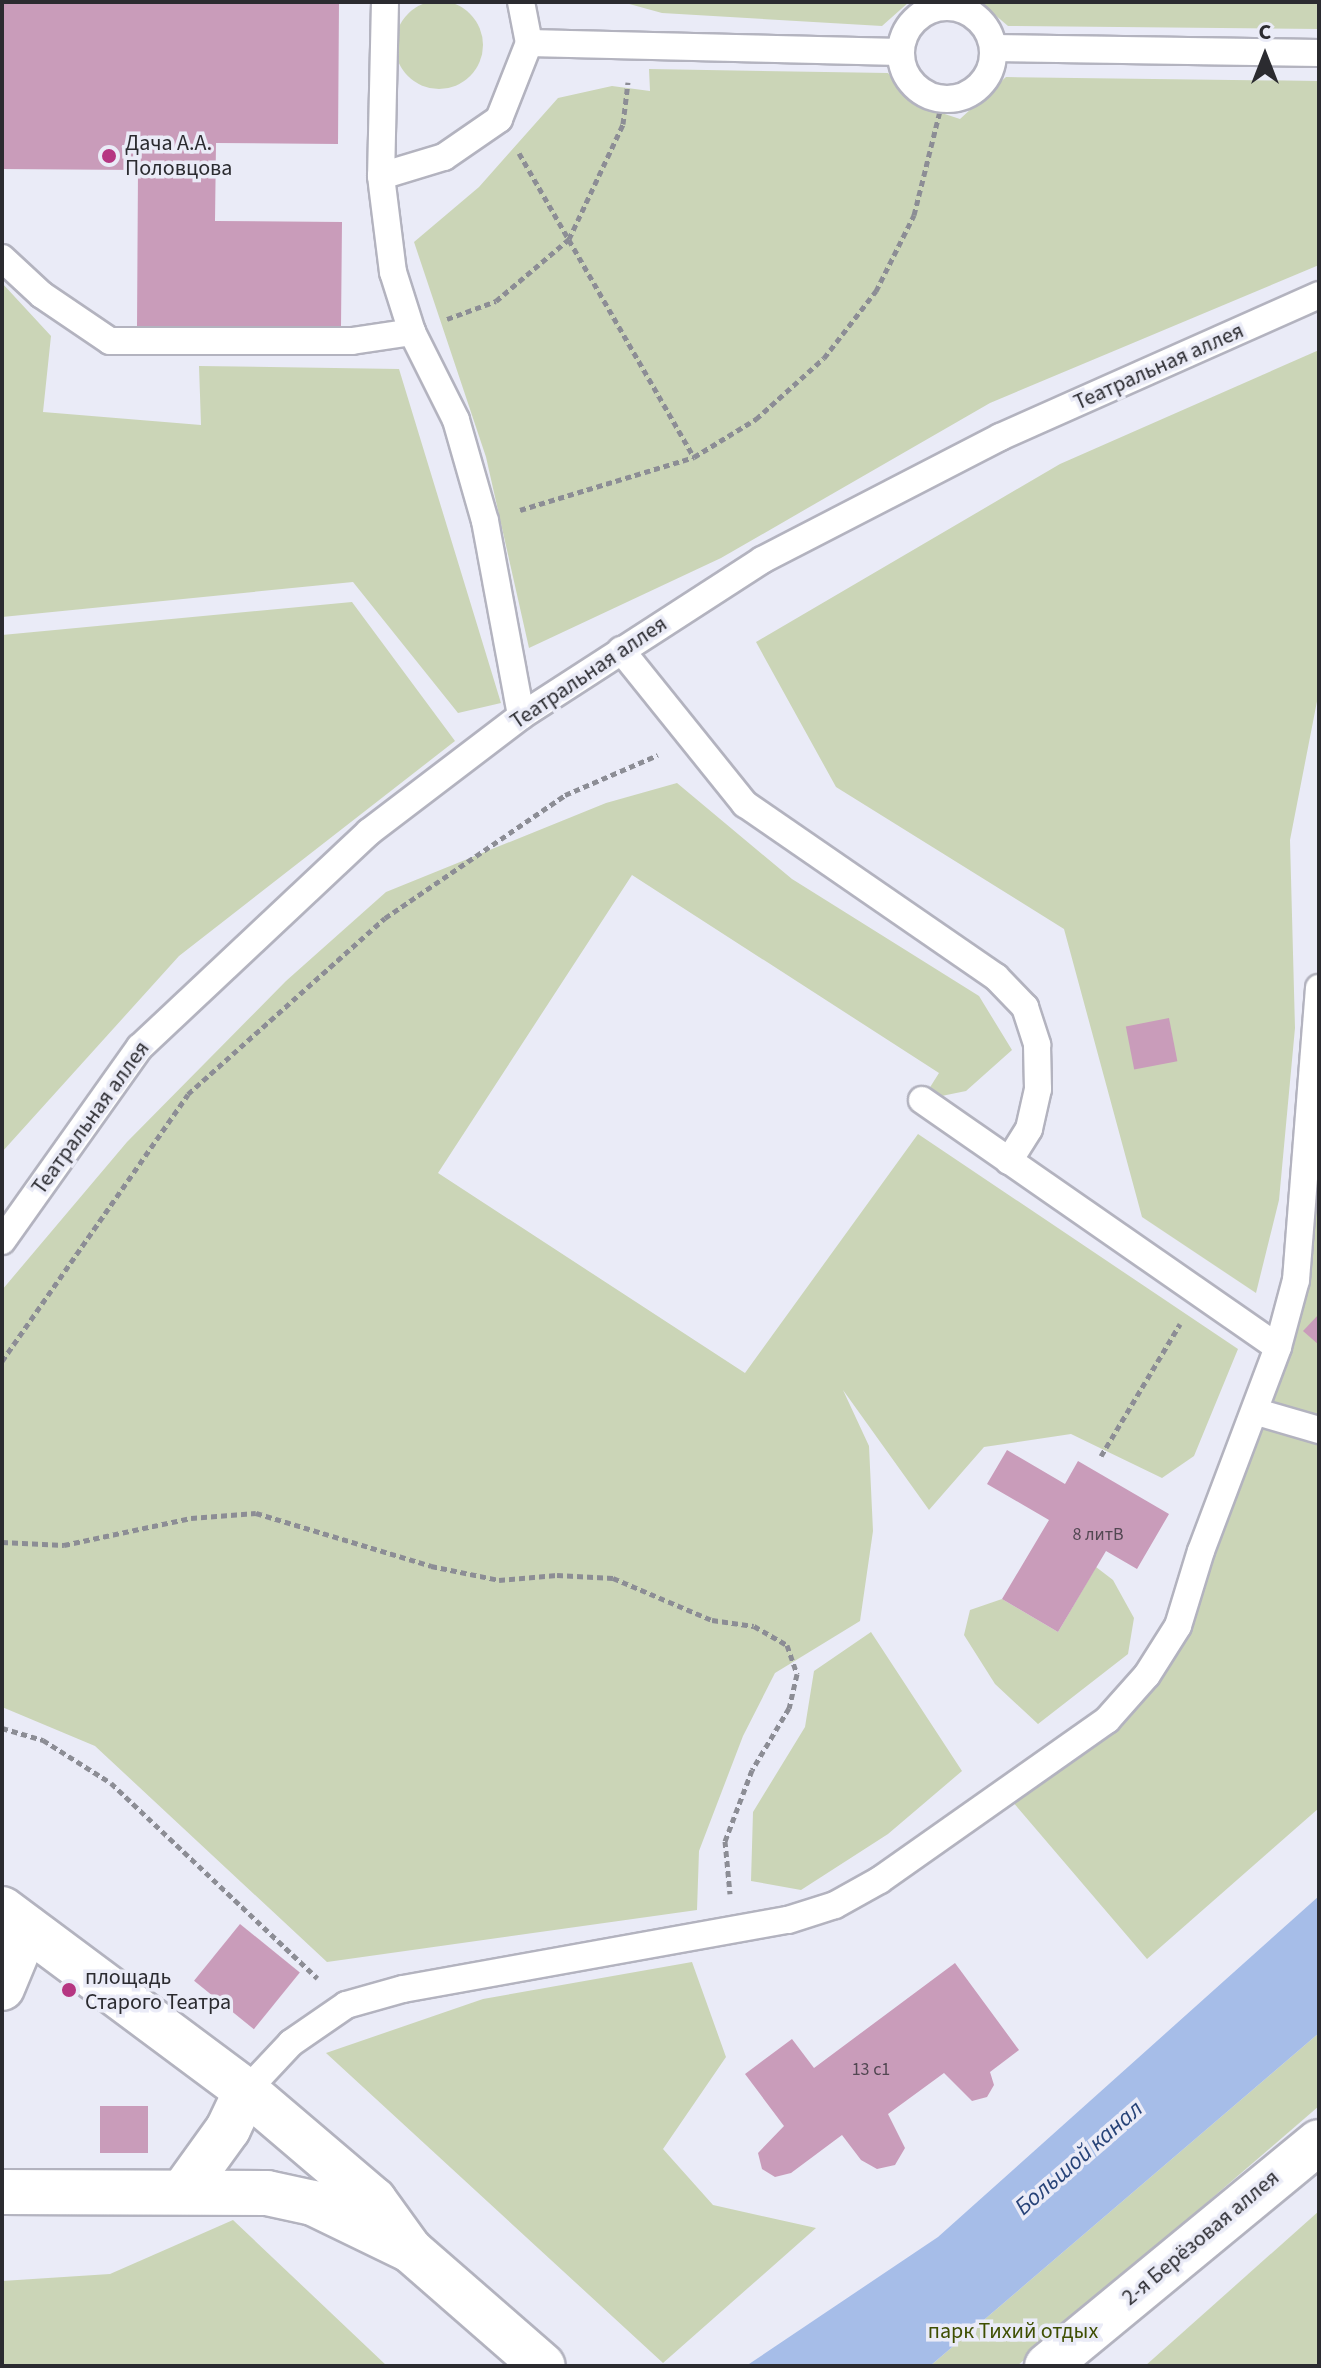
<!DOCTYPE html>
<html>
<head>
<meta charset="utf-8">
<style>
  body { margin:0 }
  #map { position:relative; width:1321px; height:2368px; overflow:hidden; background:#eaebf7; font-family:"Source Sans 3",sans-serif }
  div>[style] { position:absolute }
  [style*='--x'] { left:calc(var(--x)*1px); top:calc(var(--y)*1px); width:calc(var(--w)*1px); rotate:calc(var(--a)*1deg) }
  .green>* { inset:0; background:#cbd5b7 }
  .round { border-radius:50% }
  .water>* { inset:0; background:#a6bde8 }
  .building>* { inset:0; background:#c99cba; transform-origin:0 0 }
  .path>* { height:5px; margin-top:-2.5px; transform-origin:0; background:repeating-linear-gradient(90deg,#8c8d95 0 6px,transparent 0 10px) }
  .roads { filter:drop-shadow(2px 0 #b3b3bf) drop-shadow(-2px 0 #b3b3bf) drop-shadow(0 2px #b3b3bf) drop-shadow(0 -2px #b3b3bf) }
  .lane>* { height:26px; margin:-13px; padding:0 13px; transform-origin:13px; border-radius:13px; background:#fff }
  .lane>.ring { margin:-13px; padding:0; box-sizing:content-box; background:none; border:26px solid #fff; border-radius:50% }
  .street>* { height:44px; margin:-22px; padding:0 22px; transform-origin:22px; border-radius:22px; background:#fff }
  .dots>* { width:22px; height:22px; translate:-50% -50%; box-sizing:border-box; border:4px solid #eaebf7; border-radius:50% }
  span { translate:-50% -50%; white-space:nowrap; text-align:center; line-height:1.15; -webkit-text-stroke:7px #eaebf7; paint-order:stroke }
  .number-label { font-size:18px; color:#524752 }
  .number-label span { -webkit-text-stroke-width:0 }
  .poi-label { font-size:22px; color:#2b2b30 }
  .left { translate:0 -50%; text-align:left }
  .street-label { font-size:22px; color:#2b2b30 }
  .park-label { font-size:22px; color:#3f4f02 }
  .water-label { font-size:24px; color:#274378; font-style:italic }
  .frame { position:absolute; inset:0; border:4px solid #2b2b30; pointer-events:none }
  .north { position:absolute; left:1225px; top:16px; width:80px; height:80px; -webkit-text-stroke:6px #eaebf7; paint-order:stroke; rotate:0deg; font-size:22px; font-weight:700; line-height:32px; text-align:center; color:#2b2b30 }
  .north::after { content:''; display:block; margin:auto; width:28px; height:36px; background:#2b2b30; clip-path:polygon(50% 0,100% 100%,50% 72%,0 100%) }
</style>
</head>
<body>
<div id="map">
  <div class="green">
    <i class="round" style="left:395px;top:1px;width:88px;height:88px"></i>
    <i style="clip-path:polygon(622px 2px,909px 2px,882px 26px,662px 13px)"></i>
    <i style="clip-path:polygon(980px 2px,1319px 2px,1319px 29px,1008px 26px)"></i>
    <i style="clip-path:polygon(649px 69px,888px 73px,914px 104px,960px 119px,1006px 77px,1319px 81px,1319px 265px,990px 403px,721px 558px,529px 648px,486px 457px,414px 242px,479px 187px,558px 98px,612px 86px,650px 91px)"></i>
    <i style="clip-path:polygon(2px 283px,51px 336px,43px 412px,201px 425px,199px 366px,399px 369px,501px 703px,458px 713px,353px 582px,2px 617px)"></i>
    <i style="clip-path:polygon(1319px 350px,1319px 691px,1290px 840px,1295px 1028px,1279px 1200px,1256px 1293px,1142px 1217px,1064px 929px,836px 787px,756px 642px,1060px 464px)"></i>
    <i style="clip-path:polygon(352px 602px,455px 741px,179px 956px,2px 1152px,2px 635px)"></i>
    <i style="clip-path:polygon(677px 783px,792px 879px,979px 996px,1012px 1050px,966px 1091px,922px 1100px,939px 1073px,632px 875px,438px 1173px,745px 1373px,918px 1134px,1238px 1349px,1194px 1456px,1162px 1478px,1071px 1434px,984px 1447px,929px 1510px,843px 1390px,869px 1446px,873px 1531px,860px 1621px,775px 1673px,743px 1736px,699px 1851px,697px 1910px,327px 1962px,95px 1746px,2px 1707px,2px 1290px,127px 1142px,286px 981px,386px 892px,606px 803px)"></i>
    <i style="clip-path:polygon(1319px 1005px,1319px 1808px,1147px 1959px,1006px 1794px,1147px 1675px,1278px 1347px)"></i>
    <i style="clip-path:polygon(1096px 1567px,1113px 1580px,1134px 1618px,1128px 1654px,1038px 1724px,995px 1684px,964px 1635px,970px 1610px,1002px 1599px,1058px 1632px)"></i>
    <i style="clip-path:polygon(871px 1632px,962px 1771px,888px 1834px,801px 1890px,751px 1881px,753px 1812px,805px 1727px,814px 1671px)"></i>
    <i style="clip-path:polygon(692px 1962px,726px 2057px,663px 2149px,713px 2205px,816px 2228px,663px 2363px,326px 2053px,483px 1999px)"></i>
    <i style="clip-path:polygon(1319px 2033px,1319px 2106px,1017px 2366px,930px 2366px)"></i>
    <i style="clip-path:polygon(1319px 2211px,1319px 2366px,1145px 2366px)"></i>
    <i style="clip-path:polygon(233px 2220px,387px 2366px,2px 2366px,2px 2281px,110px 2274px)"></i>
  </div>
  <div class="water">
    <i style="clip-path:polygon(1319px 1896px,1319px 2033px,930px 2366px,746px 2366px,938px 2237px)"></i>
  </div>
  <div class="building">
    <i style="clip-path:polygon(2px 2px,339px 2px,338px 144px,216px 143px,215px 221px,342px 222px,341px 328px,137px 327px,138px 170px,2px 169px)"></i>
    <i style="left:1169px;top:1018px;width:44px;height:44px;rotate:79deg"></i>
    <i style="clip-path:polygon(1319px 1314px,1319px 1345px,1303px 1331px)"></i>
    <i style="clip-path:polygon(1007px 1450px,1065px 1484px,1078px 1461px,1169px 1514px,1137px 1569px,1106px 1551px,1058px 1632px,1002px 1599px,1049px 1520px,987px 1484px)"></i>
    <i style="left:240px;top:1924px;width:77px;height:73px;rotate:39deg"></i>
    <i style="clip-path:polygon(955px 1963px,1019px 2050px,990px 2072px,994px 2085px,987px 2097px,972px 2101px,944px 2073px,888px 2114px,905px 2148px,895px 2165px,877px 2169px,861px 2160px,842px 2135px,791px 2173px,775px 2177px,762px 2169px,758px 2153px,784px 2126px,745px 2074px,792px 2039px,814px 2068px)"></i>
    <i style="left:100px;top:2106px;width:48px;height:47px"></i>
  </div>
  <div class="path">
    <i style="--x:953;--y:2;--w:4;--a:90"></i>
    <i style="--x:519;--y:153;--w:351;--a:60.1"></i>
    <i style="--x:447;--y:319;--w:52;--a:-20.2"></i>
    <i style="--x:496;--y:301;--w:96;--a:-40.3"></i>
    <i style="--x:569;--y:239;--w:127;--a:-64.8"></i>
    <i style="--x:623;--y:124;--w:42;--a:-83.2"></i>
    <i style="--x:520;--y:510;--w:182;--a:-16.9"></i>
    <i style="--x:694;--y:457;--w:73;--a:-31.5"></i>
    <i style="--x:756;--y:419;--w:91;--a:-41.9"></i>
    <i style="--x:824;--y:358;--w:85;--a:-52.2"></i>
    <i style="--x:876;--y:291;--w:85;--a:-63.4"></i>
    <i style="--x:914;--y:215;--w:120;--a:-76"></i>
    <i style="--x:2;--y:1361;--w:325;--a:-55.1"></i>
    <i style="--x:188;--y:1094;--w:264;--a:-41.8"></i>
    <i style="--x:385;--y:918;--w:218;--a:-34.3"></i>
    <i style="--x:565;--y:795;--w:101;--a:-23.3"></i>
    <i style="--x:1101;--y:1456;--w:154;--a:-59.1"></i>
    <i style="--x:2;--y:1542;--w:62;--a:2.8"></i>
    <i style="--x:64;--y:1545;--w:130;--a:-12"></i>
    <i style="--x:191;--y:1518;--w:65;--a:-4.4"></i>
    <i style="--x:256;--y:1513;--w:183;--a:16.8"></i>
    <i style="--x:431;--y:1566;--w:69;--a:11.6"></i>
    <i style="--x:499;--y:1580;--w:58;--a:-4.9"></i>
    <i style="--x:557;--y:1575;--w:56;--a:3.1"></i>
    <i style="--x:613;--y:1578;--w:108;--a:23"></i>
    <i style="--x:712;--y:1620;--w:42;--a:8.1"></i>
    <i style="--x:754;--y:1626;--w:38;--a:30"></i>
    <i style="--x:787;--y:1645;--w:31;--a:71"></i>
    <i style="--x:797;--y:1674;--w:35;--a:103"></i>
    <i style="--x:789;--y:1708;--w:72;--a:120.8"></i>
    <i style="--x:752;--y:1770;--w:76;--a:110.8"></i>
    <i style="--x:725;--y:1841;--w:53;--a:84.6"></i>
    <i style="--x:2;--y:1728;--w:43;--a:16.3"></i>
    <i style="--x:43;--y:1740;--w:80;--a:32.3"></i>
    <i style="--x:111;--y:1783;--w:284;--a:43.4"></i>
  </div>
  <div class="roads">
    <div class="lane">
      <i style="--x:385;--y:2;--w:174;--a:91.3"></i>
      <i style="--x:381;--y:176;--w:97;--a:82.9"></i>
      <i style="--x:393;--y:272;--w:63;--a:72.4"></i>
      <i class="ring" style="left:901px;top:7px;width:66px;height:66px"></i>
      <i style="--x:529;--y:43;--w:371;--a:1.4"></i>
      <i style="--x:994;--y:48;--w:325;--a:0.9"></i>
      <i style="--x:381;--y:176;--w:66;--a:-16.8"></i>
      <i style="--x:444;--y:157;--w:67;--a:-34.6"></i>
      <i style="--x:499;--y:119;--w:82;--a:-68.5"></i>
      <i style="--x:529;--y:43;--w:42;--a:-101"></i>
      <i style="--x:2;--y:258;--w:54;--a:42.8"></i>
      <i style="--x:42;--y:295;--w:82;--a:34.1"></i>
      <i style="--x:110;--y:341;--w:242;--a:0"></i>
      <i style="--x:352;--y:341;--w:61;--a:-8.5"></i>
      <i style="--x:412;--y:332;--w:98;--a:63.4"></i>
      <i style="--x:456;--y:420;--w:105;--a:74"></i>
      <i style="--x:485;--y:521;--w:198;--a:79.5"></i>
      <i style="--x:621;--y:650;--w:198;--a:51.2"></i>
      <i style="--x:745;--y:804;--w:305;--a:34.6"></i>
      <i style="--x:996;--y:977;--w:42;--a:46"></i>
      <i style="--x:1025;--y:1007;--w:40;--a:72"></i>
      <i style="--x:1037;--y:1045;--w:44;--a:88.7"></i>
      <i style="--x:1038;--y:1089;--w:41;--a:102.7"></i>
      <i style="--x:1029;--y:1129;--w:38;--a:122"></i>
      <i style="--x:922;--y:1100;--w:433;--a:34.8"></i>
      <i style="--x:2;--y:1241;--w:238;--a:-54.6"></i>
      <i style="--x:140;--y:1047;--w:314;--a:-43.2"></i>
      <i style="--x:369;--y:832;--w:191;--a:-37.3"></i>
      <i style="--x:521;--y:716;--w:287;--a:-32.9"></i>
      <i style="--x:762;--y:560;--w:268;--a:-27.3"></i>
      <i style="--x:1000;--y:437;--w:349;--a:-24"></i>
      <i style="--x:1257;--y:1412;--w:65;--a:16.2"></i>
      <i style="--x:246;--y:2091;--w:66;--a:-46.8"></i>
      <i style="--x:291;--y:2043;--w:67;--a:-34.6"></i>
      <i style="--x:346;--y:2005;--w:59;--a:-15.7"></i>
      <i style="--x:403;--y:1989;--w:391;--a:-10.2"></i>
      <i style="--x:788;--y:1920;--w:49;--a:-17.7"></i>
      <i style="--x:835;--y:1905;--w:51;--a:-29.1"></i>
      <i style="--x:880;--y:1880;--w:278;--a:-35.2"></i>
      <i style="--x:1107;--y:1720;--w:60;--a:-48.4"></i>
      <i style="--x:1147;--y:1675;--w:58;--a:-57.7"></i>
      <i style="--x:1178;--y:1626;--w:78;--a:-73"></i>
      <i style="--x:1201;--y:1551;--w:218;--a:-69.3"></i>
      <i style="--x:1278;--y:1347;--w:69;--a:-75"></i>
      <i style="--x:1296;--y:1280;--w:293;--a:-85.5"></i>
    </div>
    <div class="street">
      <i style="--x:2;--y:1909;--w:304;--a:36.7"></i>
      <i style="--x:246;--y:2091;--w:168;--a:40.4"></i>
      <i style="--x:374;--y:2200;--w:62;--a:54.2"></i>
      <i style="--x:410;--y:2250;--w:176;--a:41.1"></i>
      <i style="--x:2;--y:1988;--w:65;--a:-67.4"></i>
      <i style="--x:184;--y:2190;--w:75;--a:-54.2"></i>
      <i style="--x:228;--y:2129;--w:42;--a:-64.7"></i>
      <i style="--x:2;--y:2192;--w:265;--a:0.2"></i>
      <i style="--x:267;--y:2193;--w:47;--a:12.3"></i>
      <i style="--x:313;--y:2203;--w:108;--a:25.9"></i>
      <i style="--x:1047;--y:2366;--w:352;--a:-39.5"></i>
    </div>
  </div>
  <div class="dots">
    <i style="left:109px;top:156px;background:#b63682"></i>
    <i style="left:69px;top:1990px;background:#b63682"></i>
  </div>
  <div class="number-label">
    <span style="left:1098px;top:1535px">8 литВ</span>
    <span style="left:871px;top:2070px">13 с1</span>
  </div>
  <div class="poi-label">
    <span class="left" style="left:125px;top:156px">Дача А.А.<br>Половцова</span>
    <span class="left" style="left:85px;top:1990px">площадь<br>Старого Театра</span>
  </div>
  <div class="street-label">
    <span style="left:1159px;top:367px;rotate:-24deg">Театральная аллея</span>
    <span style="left:589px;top:673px;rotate:-34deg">Театральная аллея</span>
    <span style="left:91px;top:1118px;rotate:-54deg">Театральная аллея</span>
    <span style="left:1201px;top:2238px;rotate:-40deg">2-я Берёзовая аллея</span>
  </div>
  <div class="park-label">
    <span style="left:1013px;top:2332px">парк Тихий отдых</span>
  </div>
  <div class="water-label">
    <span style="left:1079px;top:2158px;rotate:-41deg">Большой канал</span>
  </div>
  <div class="frame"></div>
  <div class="north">С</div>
</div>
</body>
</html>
